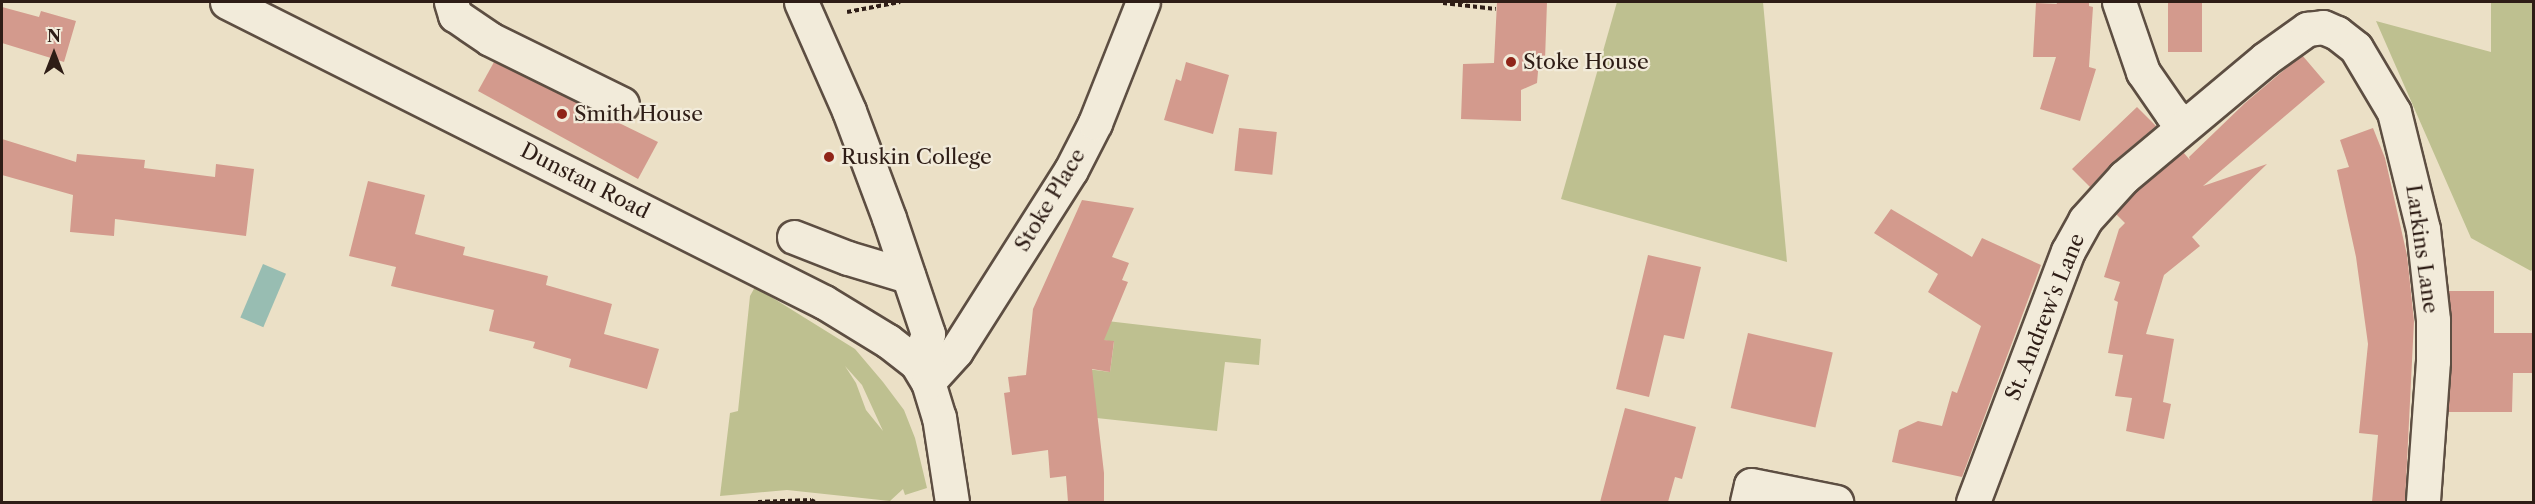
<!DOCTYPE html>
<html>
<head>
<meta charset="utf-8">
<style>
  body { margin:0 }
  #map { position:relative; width:2535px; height:504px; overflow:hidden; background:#ebe0c6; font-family:"Libre Caslon Text",serif }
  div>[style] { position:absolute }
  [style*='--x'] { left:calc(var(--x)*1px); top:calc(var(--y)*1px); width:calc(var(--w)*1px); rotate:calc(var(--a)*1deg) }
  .green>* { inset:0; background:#bec090 }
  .water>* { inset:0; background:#98bdb2; transform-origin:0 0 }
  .building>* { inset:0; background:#d39a8d; transform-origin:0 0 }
  .path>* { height:4px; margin-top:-2px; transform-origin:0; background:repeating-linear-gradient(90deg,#2e1d16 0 4.5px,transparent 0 7.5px) }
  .roads { filter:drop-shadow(2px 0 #5d4e42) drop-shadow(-2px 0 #5d4e42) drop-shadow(0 2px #5d4e42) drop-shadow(0 -2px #5d4e42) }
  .minor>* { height:33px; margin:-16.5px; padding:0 16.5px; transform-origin:16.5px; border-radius:16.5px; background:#f2ebda }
  .dots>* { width:16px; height:16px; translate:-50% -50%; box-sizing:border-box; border:3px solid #f2ebda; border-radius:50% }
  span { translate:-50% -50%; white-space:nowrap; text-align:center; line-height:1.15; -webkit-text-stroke:4.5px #f2ebda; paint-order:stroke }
  .poi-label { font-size:21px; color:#2e1d16 }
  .left { translate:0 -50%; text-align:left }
  .street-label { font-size:21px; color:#2e1d16 }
  .frame { position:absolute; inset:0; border:3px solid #2e1d16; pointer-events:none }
  .north { position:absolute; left:24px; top:24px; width:60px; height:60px; -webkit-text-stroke:4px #f2ebda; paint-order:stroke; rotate:0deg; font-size:16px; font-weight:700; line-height:24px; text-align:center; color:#2e1d16 }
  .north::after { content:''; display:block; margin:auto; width:21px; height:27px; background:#2e1d16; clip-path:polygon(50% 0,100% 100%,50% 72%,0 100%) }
</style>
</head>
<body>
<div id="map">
  <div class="green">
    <i style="clip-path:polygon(1617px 2px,1763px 2px,1787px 262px,1561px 199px)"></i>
    <i style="clip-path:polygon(2491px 2px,2533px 2px,2534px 267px,2531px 271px,2471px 238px,2376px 21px,2491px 52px)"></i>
    <i style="clip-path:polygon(evenodd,755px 287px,855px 349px,883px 382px,904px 410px,915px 438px,927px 488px,905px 495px,903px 489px,890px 501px,787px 490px,720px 496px,730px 413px,738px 411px,750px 296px,755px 287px,845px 366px,862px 385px,883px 431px,866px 410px,856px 383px,845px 366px)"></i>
    <i style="clip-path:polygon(1090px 319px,1261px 339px,1259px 365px,1225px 362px,1217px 431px,1078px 416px,1057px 365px,1110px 372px,1114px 342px,1087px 337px)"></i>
  </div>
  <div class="water">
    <i style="left:263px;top:264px;width:25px;height:58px;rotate:23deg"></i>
  </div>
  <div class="building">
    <i style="clip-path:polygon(1497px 2px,1547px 2px,1545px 60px,1539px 60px,1537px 83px,1521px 90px,1521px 121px,1461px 119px,1463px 64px,1494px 63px)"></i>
    <i style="clip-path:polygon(2056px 2px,2089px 2px,2089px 6px,2093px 7px,2089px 67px,2096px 69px,2080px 121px,2040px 109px,2056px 57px,2033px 57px,2036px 3px,2057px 4px)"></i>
    <i style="left:2168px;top:2px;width:34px;height:50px"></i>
    <i style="clip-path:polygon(2px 7px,39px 17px,41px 11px,76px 21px,64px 62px,2px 43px)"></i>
    <i style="clip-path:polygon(2302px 55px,2325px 82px,2203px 186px,2267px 164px,2192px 237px,2200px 246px,2164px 275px,2146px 334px,2174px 339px,2163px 402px,2171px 404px,2164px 439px,2126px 431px,2132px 398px,2115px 396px,2123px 355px,2108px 353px,2118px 302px,2114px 300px,2120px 282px,2104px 277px,2119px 229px,2125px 223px,2116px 214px,2137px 191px,2183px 152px,2190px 160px,2189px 157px,2245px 103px)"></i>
    <i style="clip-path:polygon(494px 62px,658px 142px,638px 179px,478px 91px)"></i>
    <i style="clip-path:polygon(1186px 62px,1229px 75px,1213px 134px,1164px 120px,1176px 79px,1181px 81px)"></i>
    <i style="clip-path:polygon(2137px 107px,2156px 126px,2112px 163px,2090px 187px,2072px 169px)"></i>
    <i style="left:1239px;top:128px;width:38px;height:43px;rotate:6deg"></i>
    <i style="clip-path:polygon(2373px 128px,2385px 158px,2407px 255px,2414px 321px,2405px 502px,2372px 502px,2378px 435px,2359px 433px,2368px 344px,2356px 257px,2337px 170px,2349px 167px,2340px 140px)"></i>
    <i style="clip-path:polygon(2px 139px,76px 162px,77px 154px,145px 160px,144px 168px,215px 177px,216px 164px,254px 169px,246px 236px,115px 219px,114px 236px,70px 232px,73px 195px,2px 175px)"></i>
    <i style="clip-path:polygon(368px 181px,425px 195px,415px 234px,465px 247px,463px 255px,548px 276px,546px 285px,612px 304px,604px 334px,659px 349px,647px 389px,569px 367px,571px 359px,533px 348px,535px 342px,489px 331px,494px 310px,391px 286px,396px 267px,349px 256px)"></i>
    <i style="clip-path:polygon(1082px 200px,1134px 208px,1112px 257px,1129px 263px,1122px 280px,1128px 282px,1104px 340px,1114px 341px,1110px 372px,1092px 369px,1104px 473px,1104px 502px,1068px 502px,1066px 476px,1050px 478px,1048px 450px,1012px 455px,1004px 393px,1010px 392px,1008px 377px,1026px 375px,1033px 309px)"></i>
    <i style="clip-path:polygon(1891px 209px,1972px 257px,1982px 238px,2041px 265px,1962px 477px,1892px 462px,1899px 430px,1918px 421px,1942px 426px,1952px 391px,1957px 393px,1981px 326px,1928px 292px,1938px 274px,1874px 233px)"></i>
    <i style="clip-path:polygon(1648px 255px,1701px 267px,1684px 339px,1664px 335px,1649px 397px,1616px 389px)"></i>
    <i style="clip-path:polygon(2449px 291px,2494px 291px,2494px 333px,2534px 333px,2534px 373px,2513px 373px,2512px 412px,2448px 412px,2452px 361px)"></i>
    <i style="left:1748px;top:333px;width:87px;height:77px;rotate:13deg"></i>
    <i style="clip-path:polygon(1625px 408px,1696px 427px,1682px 479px,1675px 477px,1668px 502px,1600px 502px)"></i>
  </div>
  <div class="path">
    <i style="--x:1443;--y:3;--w:53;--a:6.5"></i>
    <i style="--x:847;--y:12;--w:54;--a:-10.7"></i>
    <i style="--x:758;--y:502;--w:53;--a:-2.2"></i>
    <i style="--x:811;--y:500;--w:4;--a:27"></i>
  </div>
  <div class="roads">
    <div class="minor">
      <i style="--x:227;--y:2;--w:668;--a:26.68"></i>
      <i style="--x:824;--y:302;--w:75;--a:31.4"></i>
      <i style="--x:888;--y:341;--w:37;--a:38"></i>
      <i style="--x:917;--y:364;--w:21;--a:59"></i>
      <i style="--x:928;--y:382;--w:37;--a:73"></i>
      <i style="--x:939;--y:417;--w:86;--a:81.3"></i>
      <i style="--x:451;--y:2;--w:14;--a:73"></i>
      <i style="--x:455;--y:15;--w:42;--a:34.4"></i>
      <i style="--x:490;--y:39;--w:147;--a:26.2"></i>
      <i style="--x:801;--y:2;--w:119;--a:66.2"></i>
      <i style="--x:849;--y:111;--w:114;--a:69.5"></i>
      <i style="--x:889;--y:218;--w:122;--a:71.4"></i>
      <i style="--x:928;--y:334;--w:32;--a:110"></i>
      <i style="--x:2119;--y:2;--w:74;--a:71.1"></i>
      <i style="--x:2143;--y:72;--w:51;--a:55.4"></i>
      <i style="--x:2172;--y:114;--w:17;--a:40"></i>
      <i style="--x:794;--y:237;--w:58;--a:21.3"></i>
      <i style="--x:848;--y:258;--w:63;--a:16.7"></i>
      <i style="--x:928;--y:382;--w:42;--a:-47.9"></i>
      <i style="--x:956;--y:351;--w:214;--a:-57.6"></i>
      <i style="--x:1071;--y:170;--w:53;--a:-62.9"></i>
      <i style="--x:1095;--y:123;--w:130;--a:-68.4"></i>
      <i style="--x:1747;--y:502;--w:17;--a:-77"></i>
      <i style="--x:1751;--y:485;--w:87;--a:11.3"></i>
      <i style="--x:1973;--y:502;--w:268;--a:-69.3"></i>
      <i style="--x:2068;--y:251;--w:35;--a:-61"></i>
      <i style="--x:2085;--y:220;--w:58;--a:-47.8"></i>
      <i style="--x:2124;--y:177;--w:184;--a:-39.9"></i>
      <i style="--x:2265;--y:59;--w:52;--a:-35.5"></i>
      <i style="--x:2307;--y:29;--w:16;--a:-7"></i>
      <i style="--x:2323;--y:27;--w:15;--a:23"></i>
      <i style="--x:2337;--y:33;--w:24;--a:38"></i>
      <i style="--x:2356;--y:48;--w:74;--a:59.3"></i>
      <i style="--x:2394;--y:112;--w:121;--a:76.1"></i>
      <i style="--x:2423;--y:229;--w:92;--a:83.7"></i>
      <i style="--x:2433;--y:320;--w:41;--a:90"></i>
      <i style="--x:2433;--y:361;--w:141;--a:94.1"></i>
    </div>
  </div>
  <div class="dots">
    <i style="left:1511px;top:62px;background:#8f2418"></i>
    <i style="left:562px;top:114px;background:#8f2418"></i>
    <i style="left:829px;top:157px;background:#8f2418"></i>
  </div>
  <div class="poi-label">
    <span class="left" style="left:1523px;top:62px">Stoke House</span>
    <span class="left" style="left:574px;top:114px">Smith House</span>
    <span class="left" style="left:841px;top:157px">Ruskin College</span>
  </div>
  <div class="street-label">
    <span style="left:585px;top:181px;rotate:27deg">Dunstan Road</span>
    <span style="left:1050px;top:200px;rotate:-59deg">Stoke Place</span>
    <span style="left:2422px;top:249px;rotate:82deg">Larkins Lane</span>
    <span style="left:2045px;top:317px;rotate:-68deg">St. Andrew's Lane</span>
  </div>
  <div class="frame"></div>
  <div class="north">N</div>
</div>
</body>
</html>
